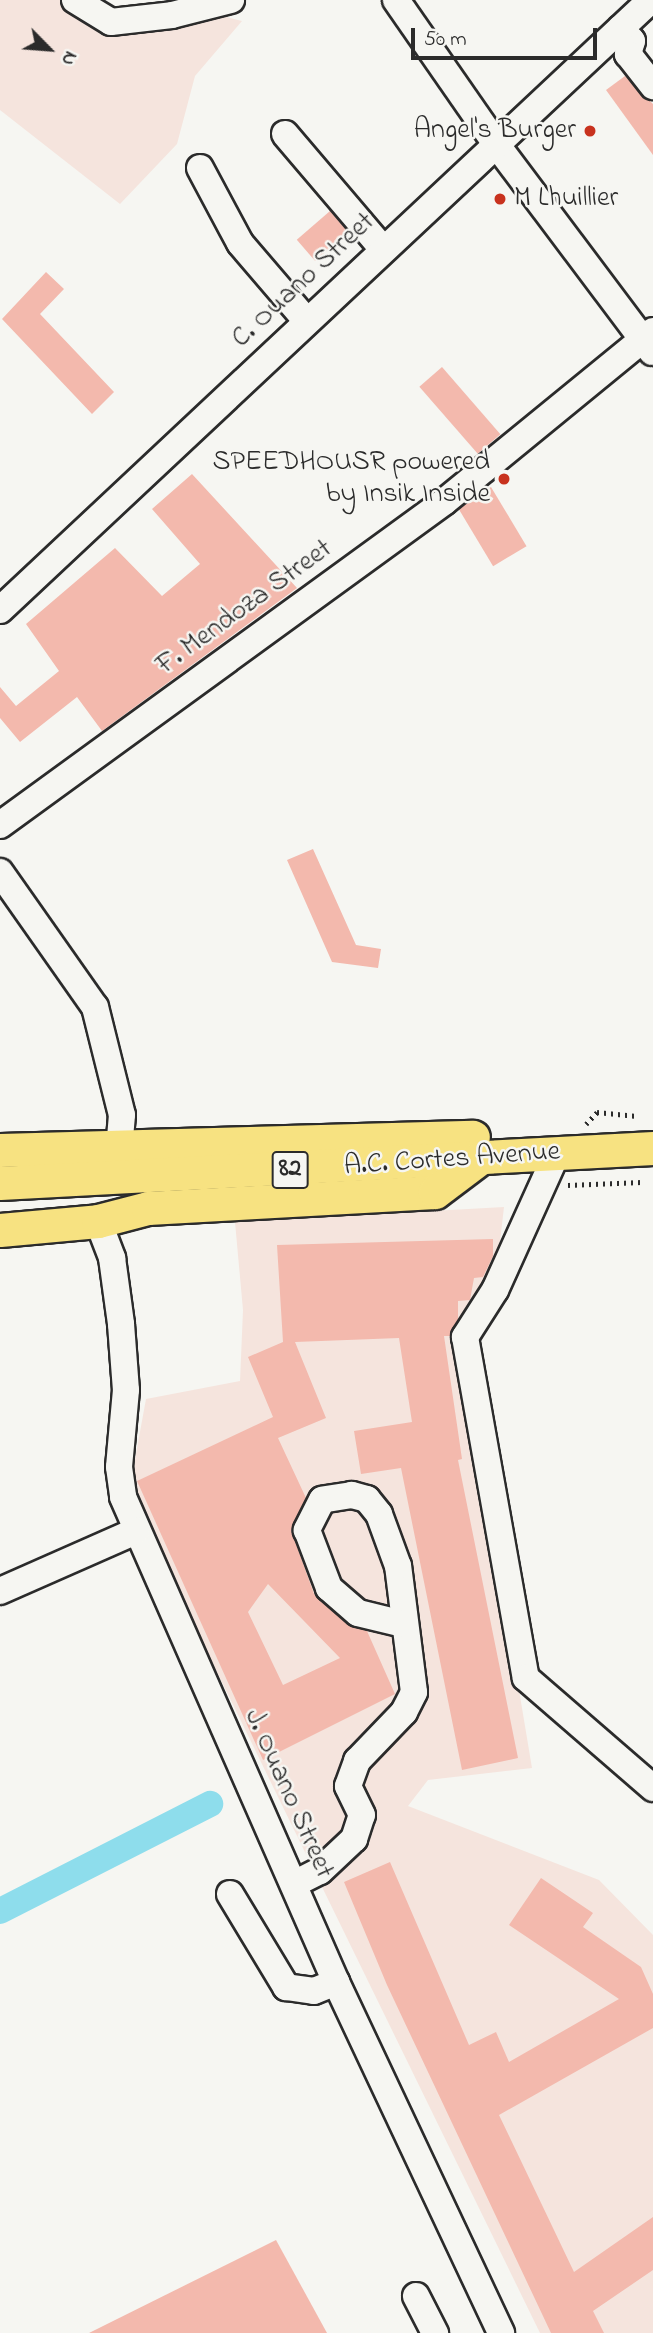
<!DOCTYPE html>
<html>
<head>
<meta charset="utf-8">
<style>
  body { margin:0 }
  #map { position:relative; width:653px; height:2333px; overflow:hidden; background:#f6f6f2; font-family:"Indie Flower",sans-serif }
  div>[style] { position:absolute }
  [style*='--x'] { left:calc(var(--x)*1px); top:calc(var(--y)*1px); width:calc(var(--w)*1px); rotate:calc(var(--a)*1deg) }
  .built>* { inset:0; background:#f5e4dd }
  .canal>* { height:26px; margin:-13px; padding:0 13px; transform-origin:13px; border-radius:13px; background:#8eddec }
  .building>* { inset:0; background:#f3b9ad; transform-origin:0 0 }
  .path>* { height:4.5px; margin-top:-2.25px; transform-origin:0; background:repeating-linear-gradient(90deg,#2b2b2b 0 2px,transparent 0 7px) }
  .roads { filter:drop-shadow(2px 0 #2b2b2b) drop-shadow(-2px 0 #2b2b2b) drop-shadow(0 2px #2b2b2b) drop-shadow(0 -2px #2b2b2b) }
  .minor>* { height:26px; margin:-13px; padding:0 13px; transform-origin:13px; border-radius:13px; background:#f6f6f2 }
  .major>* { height:33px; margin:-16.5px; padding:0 16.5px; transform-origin:16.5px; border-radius:16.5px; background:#f7e281 }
  .dots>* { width:19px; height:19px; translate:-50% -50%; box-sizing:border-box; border:4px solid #f6f6f2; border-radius:50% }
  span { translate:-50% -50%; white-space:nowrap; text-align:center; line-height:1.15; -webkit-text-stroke:5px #f6f6f2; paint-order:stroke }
  .shield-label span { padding:2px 5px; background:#f6f6f2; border:2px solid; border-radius:5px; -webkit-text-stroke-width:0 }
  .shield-label { font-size:26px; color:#2b2b2b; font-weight:700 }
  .poi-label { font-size:28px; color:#2b2b2b }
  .right { translate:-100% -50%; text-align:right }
  .left { translate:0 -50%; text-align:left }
  .street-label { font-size:28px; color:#2b2b2b }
  .north { position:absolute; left:14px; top:14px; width:70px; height:70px; -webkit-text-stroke:5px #f6f6f2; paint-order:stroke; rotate:115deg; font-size:19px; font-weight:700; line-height:28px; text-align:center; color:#2b2b2b }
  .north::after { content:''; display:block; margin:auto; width:24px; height:32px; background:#2b2b2b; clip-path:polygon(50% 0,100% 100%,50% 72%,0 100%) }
  .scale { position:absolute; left:411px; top:28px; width:186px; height:32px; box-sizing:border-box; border:4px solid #2b2b2b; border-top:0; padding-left:9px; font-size:21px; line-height:24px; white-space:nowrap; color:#2b2b2b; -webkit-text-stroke:5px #f6f6f2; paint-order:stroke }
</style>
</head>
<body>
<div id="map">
  <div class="built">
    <i style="clip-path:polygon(0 0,70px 0,101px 35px,218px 15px,242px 21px,195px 76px,177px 144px,120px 204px,0 110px)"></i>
    <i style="clip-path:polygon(504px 1207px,496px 1277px,460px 1336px,532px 1768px,428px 1780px,408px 1806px,599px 1880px,653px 1935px,653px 2333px,540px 2333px,129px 1492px,146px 1399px,240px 1381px,243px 1310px,235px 1222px)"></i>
  </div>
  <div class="canal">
    <i style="--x:0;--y:1911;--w:236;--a:-27"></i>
  </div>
  <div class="building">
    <i style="clip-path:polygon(625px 76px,653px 104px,653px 155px,606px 90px)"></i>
    <i style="left:330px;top:211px;width:28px;height:44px;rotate:49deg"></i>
    <i style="clip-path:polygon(46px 272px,64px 289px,40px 314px,114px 392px,92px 414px,2px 319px)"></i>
    <i style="left:442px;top:367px;width:89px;height:30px;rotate:49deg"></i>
    <i style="clip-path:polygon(192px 474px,297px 588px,102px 731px,77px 697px,20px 742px,0 718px,0 687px,16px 706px,59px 671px,26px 624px,115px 548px,162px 596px,200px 564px,152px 509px)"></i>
    <i style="left:491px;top:487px;width:69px;height:39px;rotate:59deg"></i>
    <i style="clip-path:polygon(313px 849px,356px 945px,381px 949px,378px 968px,332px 962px,287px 860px)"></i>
    <i style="clip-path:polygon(evenodd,493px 1239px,493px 1256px,483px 1277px,474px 1278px,470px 1300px,458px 1301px,458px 1319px,450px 1336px,444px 1336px,462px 1459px,458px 1460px,518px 1758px,462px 1770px,401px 1468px,361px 1474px,354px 1431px,412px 1422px,399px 1338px,295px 1342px,326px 1418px,278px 1438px,306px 1498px,291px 1530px,314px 1594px,348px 1625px,367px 1631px,395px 1694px,263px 1760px,137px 1481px,273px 1417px,248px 1357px,283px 1342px,277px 1245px,493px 1239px,268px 1584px,340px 1658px,283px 1685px,248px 1612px,268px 1584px)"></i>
    <i style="clip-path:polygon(390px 1862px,469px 2045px,496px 2032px,509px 2062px,619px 1999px,509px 1925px,541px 1878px,593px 1913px,583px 1927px,641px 1967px,653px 1994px,653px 2028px,499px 2115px,574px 2272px,653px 2217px,653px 2270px,593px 2311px,604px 2333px,551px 2333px,387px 1985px,344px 1882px)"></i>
    <i style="clip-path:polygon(276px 2240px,327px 2333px,89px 2333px)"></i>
  </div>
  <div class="path">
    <i style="--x:586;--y:1124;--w:16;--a:-47"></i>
    <i style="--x:597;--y:1112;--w:40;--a:5.7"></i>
    <i style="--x:568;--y:1185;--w:74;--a:-2.3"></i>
  </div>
  <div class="roads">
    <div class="minor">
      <i style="--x:75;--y:0;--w:42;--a:31.4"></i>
      <i style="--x:111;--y:22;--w:61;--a:-6.5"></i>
      <i style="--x:172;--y:15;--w:61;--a:-14.3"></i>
      <i style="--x:396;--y:0;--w:180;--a:55.2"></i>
      <i style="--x:499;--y:148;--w:255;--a:53.1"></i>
      <i style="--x:621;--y:28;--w:17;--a:50"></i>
      <i style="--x:632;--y:41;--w:14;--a:107"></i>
      <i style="--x:628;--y:54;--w:41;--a:52"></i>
      <i style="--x:285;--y:134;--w:151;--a:49.6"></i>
      <i style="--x:200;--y:168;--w:85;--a:61.9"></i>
      <i style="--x:240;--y:243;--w:101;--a:49.4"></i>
      <i style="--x:0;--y:610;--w:892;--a:-43.14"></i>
      <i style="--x:0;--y:825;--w:549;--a:-36.04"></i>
      <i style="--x:444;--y:502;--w:270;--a:-39.3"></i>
      <i style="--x:0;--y:872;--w:165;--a:54.9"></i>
      <i style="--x:95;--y:1007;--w:111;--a:76"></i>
      <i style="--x:122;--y:1115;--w:32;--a:95"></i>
      <i style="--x:557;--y:1153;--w:150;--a:114.3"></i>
      <i style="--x:495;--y:1290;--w:56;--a:122.6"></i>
      <i style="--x:465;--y:1337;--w:346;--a:79.9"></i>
      <i style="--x:526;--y:1678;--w:168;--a:40.9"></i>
      <i style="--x:98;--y:1221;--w:40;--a:69"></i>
      <i style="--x:112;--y:1258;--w:67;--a:82.2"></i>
      <i style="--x:121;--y:1324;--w:66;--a:85.7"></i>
      <i style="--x:126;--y:1390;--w:77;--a:95.2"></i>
      <i style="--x:119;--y:1467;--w:30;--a:82"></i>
      <i style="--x:123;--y:1497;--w:530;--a:66.29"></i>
      <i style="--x:336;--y:1982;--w:388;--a:64.8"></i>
      <i style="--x:0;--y:1591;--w:149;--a:-23.8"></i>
      <i style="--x:294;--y:1884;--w:29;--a:-27"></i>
      <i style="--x:320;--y:1871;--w:47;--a:-43.3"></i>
      <i style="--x:354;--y:1839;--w:25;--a:-72"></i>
      <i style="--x:362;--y:1815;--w:32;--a:-116"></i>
      <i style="--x:348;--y:1786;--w:27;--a:-70"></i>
      <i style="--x:357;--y:1761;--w:68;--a:-46.2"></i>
      <i style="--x:404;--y:1712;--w:22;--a:-63"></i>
      <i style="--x:414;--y:1692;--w:127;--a:-97.2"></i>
      <i style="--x:398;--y:1566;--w:55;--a:-110.1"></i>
      <i style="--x:379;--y:1514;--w:19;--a:-129"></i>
      <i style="--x:367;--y:1499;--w:16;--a:-165"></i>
      <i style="--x:352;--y:1495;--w:30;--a:171"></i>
      <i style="--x:322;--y:1500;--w:34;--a:117"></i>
      <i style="--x:307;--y:1530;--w:62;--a:69.2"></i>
      <i style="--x:329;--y:1588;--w:38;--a:41"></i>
      <i style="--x:358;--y:1613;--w:46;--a:13.7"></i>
      <i style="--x:230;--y:1894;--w:109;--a:58.9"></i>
      <i style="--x:286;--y:1987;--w:28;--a:8"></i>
      <i style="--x:314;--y:1991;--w:24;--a:-22"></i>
      <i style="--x:416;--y:2296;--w:42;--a:62.8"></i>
    </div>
    <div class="major">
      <i style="--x:0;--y:1150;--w:473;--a:-1.6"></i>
      <i style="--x:0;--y:1183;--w:654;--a:-3.07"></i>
      <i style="--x:0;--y:1230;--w:98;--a:-5.2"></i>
      <i style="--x:98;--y:1221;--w:52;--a:-14.6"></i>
      <i style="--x:148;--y:1208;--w:287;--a:-3.2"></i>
      <i style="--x:435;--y:1192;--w:56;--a:-37.1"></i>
    </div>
  </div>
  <div class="dots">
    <i style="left:590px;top:131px;background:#c8321e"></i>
    <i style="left:500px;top:199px;background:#c8321e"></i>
    <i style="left:504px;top:479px;background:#c8321e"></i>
  </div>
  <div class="shield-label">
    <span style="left:290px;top:1170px">82</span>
  </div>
  <div class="poi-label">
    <span class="right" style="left:576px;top:131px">Angel's Burger</span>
    <span class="left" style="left:514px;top:199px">M Lhuillier</span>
    <span class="right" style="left:490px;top:479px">SPEEDHOUSR powered<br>by Insik Inside</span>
  </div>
  <div class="street-label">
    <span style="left:304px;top:281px;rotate:-43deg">C. Ouano Street</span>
    <span style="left:245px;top:608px;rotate:-36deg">F. Mendoza Street</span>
    <span style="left:452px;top:1160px;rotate:-4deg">A.C. Cortes Avenue</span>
    <span style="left:288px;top:1794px;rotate:66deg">J. Ouano Street</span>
  </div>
  <div class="north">N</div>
  <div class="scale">50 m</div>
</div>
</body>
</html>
